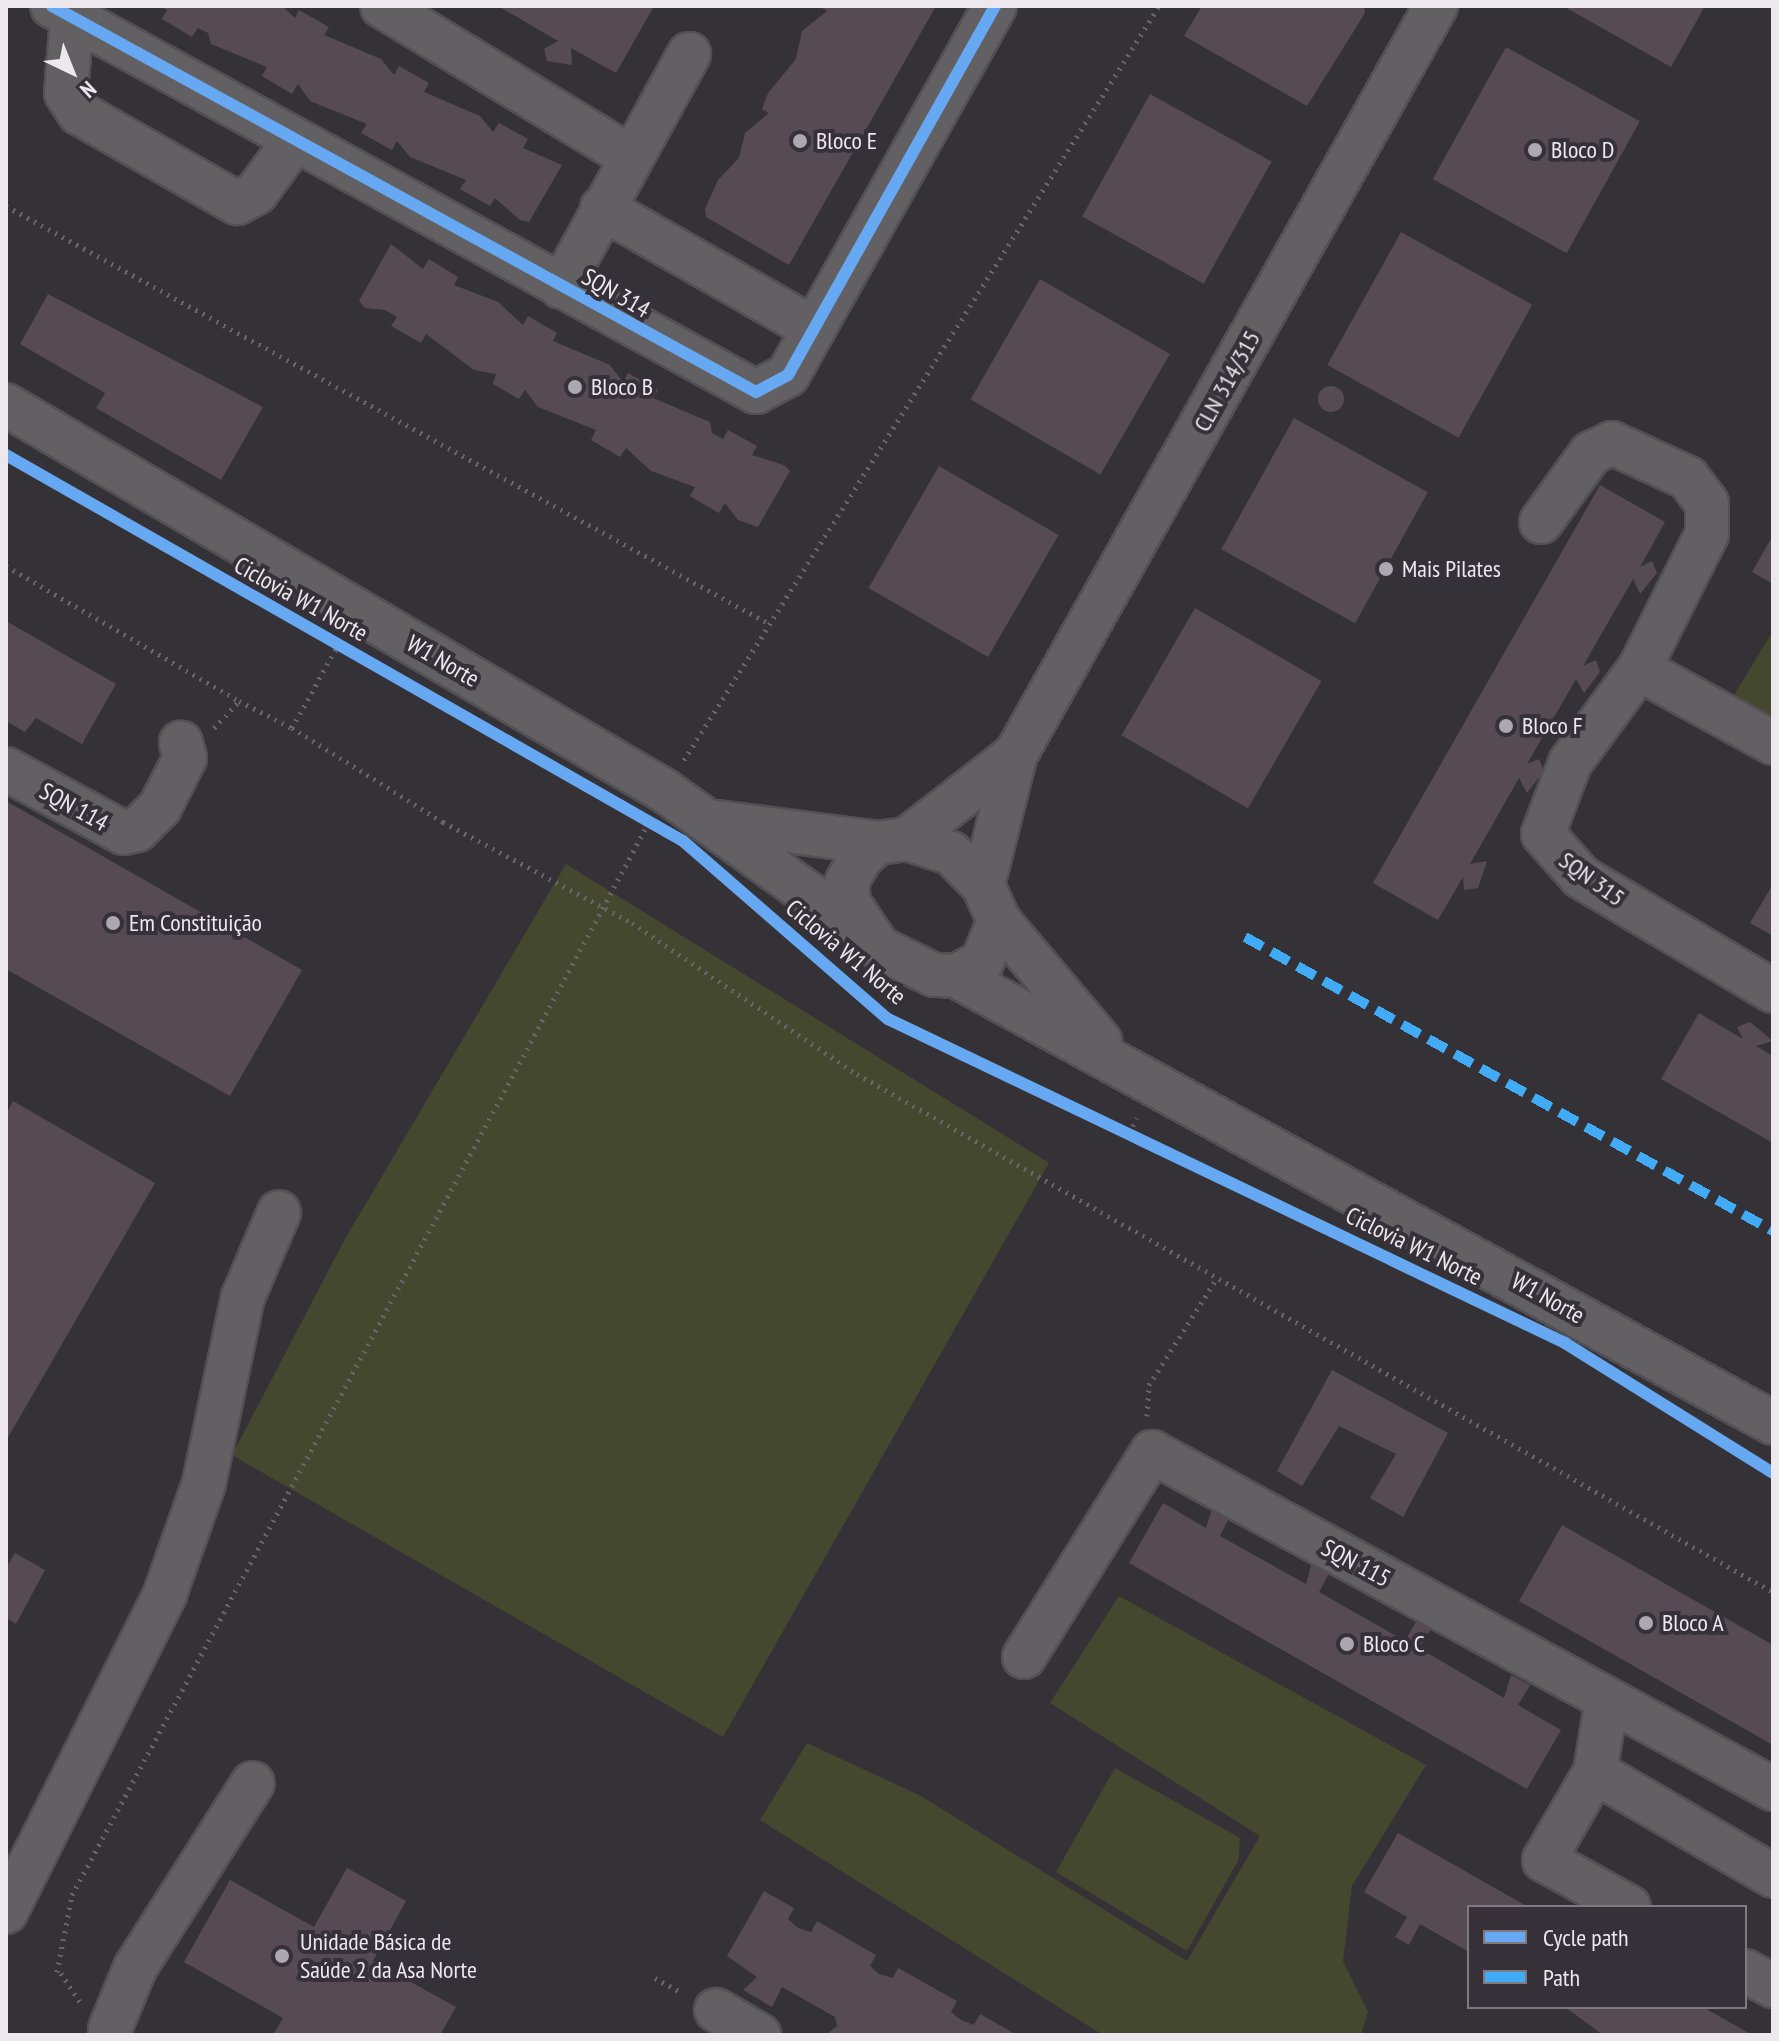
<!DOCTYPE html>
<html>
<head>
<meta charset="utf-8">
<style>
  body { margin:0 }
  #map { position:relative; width:1779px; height:2041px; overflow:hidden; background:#353237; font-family:"PT Sans Narrow",sans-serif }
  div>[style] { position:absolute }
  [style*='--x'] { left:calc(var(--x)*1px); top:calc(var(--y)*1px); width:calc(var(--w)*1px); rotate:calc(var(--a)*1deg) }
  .green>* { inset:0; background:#44482e }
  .building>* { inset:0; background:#564b52; transform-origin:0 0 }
  .round { border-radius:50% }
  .path>* { height:5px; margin-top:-2.5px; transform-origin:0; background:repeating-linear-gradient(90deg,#676668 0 2px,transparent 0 8px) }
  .roads { filter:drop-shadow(2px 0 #525054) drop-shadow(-2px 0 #525054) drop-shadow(0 2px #525054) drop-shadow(0 -2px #525054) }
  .minor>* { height:42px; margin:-21px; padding:0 21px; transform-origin:21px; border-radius:21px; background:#626063 }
  .quiet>* { height:10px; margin-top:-5px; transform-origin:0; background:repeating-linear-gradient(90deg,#42abf6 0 20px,transparent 0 30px) }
  .cycleway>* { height:12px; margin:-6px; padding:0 6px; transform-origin:6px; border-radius:6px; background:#66a8f1 }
  .dots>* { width:22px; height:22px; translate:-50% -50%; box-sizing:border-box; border:4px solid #363138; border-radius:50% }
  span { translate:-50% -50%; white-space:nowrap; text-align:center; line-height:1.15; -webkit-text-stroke:8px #363138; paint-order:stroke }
  .poi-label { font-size:24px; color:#ece8ed }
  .left { translate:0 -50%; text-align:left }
  .street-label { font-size:24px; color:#ece8ed }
  .frame { position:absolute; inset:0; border:8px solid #ece8ed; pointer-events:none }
  .legend { position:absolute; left:1467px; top:1905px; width:280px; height:104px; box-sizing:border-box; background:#363138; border:2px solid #7f7a80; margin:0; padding:10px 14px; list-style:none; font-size:24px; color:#ece8ed }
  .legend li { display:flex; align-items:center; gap:16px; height:40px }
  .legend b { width:40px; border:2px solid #7f7a80 }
  .north { position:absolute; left:32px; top:32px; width:80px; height:80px; -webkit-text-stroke:6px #363138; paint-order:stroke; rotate:137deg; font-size:22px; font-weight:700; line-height:32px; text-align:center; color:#ece8ed }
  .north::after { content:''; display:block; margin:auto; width:28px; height:36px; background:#ece8ed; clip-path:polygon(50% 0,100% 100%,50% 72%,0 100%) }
</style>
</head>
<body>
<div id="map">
  <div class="green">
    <i style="clip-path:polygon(1773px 631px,1773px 719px,1734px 695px)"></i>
    <i style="clip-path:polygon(566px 864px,1049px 1163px,723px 1737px,232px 1455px,345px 1239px)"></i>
    <i style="clip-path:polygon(1119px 1596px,1426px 1765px,1352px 1886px,1343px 1961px,1368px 2012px,1361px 2035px,1103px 2035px,760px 1820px,807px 1743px,921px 1796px,1187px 1961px,1260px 1836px,1050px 1703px)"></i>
    <i style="clip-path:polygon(1115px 1768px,1240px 1838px,1238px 1861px,1187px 1951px,1056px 1872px)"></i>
  </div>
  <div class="building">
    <i style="clip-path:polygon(160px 6px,282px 6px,295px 18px,299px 10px,329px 27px,324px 35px,381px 59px,394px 75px,399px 66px,429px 83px,424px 92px,480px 116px,493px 132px,499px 123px,528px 139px,523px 148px,562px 165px,529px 222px,520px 220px,495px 198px,490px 206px,460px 189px,466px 180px,410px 157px,397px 141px,392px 150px,361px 133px,367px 124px,310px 101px,298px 84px,292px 94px,262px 76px,267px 67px,211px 44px,208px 33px,198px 28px,192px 37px,162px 19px,167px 10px)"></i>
    <i style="clip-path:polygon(498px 6px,654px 6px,616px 73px,571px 48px,572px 65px,547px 61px,544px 49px,558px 41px)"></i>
    <i style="clip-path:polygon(819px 6px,936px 6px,789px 265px,706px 217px,705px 209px,718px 180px,739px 158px,745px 133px,769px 113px,762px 109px,768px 93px,796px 59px,802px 31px,827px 11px)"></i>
    <i style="clip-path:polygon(1202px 6px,1364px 6px,1365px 13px,1307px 106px,1184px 36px)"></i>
    <i style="clip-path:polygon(1563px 6px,1705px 6px,1671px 67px)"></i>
    <i style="left:1506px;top:47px;width:153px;height:151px;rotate:29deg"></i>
    <i style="left:1150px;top:94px;width:139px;height:140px;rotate:29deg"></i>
    <i style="left:1401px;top:232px;width:150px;height:152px;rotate:29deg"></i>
    <i style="clip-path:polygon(391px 244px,423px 269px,429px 259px,458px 277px,454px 285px,498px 302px,523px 325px,528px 316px,557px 333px,553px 341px,610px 365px,623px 382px,628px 373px,658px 390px,653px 398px,710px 422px,712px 433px,723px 439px,728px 430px,757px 446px,752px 455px,784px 465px,790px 471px,758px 527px,738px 520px,725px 503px,719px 513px,690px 496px,695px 487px,651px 471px,626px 448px,620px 457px,591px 440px,596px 430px,538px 407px,525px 390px,519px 399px,493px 384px,496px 374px,474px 370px,426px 334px,421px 343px,391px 326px,397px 317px,385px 310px,365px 308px,359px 301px)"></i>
    <i style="left:1040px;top:279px;width:150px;height:139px;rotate:30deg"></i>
    <i style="clip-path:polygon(48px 294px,263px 407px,221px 480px,96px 408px,105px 393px,20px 344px)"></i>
    <i class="round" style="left:1318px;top:386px;width:26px;height:26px"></i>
    <i style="left:1294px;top:418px;width:153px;height:150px;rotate:29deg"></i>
    <i style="left:939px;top:466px;width:138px;height:141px;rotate:30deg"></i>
    <i style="clip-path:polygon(1600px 485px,1665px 522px,1640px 567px,1652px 561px,1657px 573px,1640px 594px,1633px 579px,1583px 666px,1596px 660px,1600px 672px,1584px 693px,1576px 679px,1527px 764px,1539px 759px,1544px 771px,1527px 793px,1519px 778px,1470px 864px,1487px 861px,1478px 888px,1464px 890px,1463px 877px,1438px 920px,1373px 883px)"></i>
    <i style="clip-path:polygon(1773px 535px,1773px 584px,1752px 572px)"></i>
    <i style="left:1195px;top:608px;width:146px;height:147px;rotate:30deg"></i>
    <i style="clip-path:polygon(6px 621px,116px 684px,82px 744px,36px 718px,25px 732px,6px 721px)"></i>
    <i style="clip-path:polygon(6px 801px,302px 970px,230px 1096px,6px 969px)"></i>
    <i style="clip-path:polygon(1773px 884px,1773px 936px,1750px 923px)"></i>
    <i style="clip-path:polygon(1699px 1013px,1743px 1039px,1737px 1027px,1750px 1022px,1773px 1041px,1756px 1046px,1773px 1056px,1773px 1143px,1661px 1079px)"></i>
    <i style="clip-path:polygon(13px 1101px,155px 1183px,6px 1441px,6px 1114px)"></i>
    <i style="clip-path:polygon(1332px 1370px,1448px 1433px,1403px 1517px,1370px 1498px,1396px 1454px,1339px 1426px,1302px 1486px,1277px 1471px)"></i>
    <i style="clip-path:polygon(1163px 1503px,1206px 1528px,1213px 1505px,1231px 1514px,1220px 1536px,1306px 1584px,1312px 1562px,1330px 1572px,1319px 1592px,1405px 1641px,1417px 1620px,1431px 1629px,1419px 1648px,1504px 1698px,1511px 1675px,1530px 1685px,1518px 1705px,1561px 1730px,1527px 1789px,1129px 1563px)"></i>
    <i style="clip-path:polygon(1562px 1525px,1773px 1645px,1773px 1745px,1519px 1601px)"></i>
    <i style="clip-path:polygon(15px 1553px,45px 1570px,16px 1624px,6px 1618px,6px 1568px)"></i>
    <i style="clip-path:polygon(1398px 1833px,1528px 1907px,1469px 1907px,1469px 1952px,1420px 1924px,1409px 1945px,1395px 1937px,1407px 1917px,1364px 1892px)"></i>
    <i style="clip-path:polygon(347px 1868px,406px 1901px,373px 1961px,456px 2007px,440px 2035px,273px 2035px,283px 2018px,184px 1962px,230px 1880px,314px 1927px)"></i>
    <i style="clip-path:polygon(764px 1891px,794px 1908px,788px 1919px,798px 1928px,811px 1932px,817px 1921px,876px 1955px,870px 1966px,879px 1974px,893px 1978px,898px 1968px,957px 2001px,951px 2012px,961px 2020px,974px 2025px,980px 2014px,1017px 2035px,826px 2035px,837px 2026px,835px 2017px,782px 1987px,772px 2007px,743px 1990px,757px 1977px,727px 1956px)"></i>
    <i style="clip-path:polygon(1565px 2007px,1703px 2007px,1752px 2035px,1603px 2035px)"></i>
  </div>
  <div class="path">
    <i style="--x:6;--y:206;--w:866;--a:28.69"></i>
    <i style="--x:6;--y:566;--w:269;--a:30.1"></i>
    <i style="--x:214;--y:728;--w:37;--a:-47"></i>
    <i style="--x:239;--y:701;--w:59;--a:27"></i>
    <i style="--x:292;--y:728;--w:178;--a:31.9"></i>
    <i style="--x:443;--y:822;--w:214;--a:28.1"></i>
    <i style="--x:632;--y:923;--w:271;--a:33.9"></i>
    <i style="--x:857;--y:1074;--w:1052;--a:29.49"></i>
    <i style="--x:292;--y:728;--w:95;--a:-61"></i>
    <i style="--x:684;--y:760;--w:891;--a:-57.79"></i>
    <i style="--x:1129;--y:1133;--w:17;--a:-62"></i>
    <i style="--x:1147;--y:1416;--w:31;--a:-86"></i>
    <i style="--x:1149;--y:1385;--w:123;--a:-57.6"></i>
    <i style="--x:57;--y:1972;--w:78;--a:-79"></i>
    <i style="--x:72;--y:1895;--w:1216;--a:-61.73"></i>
    <i style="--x:61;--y:1973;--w:35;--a:57"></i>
    <i style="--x:655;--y:1978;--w:31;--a:29"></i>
  </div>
  <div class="roads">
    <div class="minor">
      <i style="--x:52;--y:6;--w:803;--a:28.74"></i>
      <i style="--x:756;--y:392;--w:36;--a:-28"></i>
      <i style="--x:788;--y:375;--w:423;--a:-60.7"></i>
      <i style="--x:382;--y:6;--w:289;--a:31.3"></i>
      <i style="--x:72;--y:18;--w:75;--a:94.6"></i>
      <i style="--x:66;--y:93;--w:24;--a:57"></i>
      <i style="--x:79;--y:113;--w:182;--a:29.7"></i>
      <i style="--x:237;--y:203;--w:21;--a:-28"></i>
      <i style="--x:256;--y:193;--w:61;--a:-53.7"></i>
      <i style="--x:602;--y:208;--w:244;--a:29.7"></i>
      <i style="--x:561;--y:287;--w:266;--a:-61.2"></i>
      <i style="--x:6;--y:405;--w:764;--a:30.36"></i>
      <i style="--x:665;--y:791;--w:242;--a:35.6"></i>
      <i style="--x:1541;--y:522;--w:85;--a:-54.1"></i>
      <i style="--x:1591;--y:453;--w:23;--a:-25"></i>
      <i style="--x:1612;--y:443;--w:84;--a:24.7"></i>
      <i style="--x:1688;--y:478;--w:31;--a:53"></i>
      <i style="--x:1707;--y:503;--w:31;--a:90"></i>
      <i style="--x:1707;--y:534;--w:151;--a:116.7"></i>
      <i style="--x:1639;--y:669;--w:117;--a:126.3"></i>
      <i style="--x:1570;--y:763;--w:76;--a:110.8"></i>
      <i style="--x:1543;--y:834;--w:57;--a:48.5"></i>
      <i style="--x:1581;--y:877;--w:223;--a:30.7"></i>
      <i style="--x:1639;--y:669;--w:153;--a:28.9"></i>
      <i style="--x:6;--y:769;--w:134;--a:28.5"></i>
      <i style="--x:124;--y:833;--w:13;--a:-13"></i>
      <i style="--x:137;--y:830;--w:33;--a:-45"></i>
      <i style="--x:160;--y:807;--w:55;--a:-63"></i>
      <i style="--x:185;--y:758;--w:16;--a:-105"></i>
      <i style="--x:717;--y:822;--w:162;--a:7.4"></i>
      <i style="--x:907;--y:839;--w:46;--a:17.7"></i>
      <i style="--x:951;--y:853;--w:45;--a:45"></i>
      <i style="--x:983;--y:885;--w:39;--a:66"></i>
      <i style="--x:999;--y:921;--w:44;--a:112.5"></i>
      <i style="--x:982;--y:962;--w:30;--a:152"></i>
      <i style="--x:956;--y:976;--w:22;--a:-177"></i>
      <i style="--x:934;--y:975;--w:61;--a:-153.9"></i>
      <i style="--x:879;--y:948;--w:54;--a:-123.7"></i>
      <i style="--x:849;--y:903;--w:22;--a:-95"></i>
      <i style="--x:847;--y:881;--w:29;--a:-59"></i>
      <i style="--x:862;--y:856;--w:21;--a:-39"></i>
      <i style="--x:878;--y:843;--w:29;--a:-8"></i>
      <i style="--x:907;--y:839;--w:138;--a:-37.9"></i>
      <i style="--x:983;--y:885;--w:135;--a:-75.9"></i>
      <i style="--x:1016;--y:754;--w:858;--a:-60.69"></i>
      <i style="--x:999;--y:921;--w:157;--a:49.9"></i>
      <i style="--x:956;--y:976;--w:931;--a:28.68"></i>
      <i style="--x:1024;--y:1657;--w:242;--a:-58"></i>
      <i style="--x:1152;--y:1452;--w:707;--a:28.49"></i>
      <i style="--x:1607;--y:1699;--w:74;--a:99.3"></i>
      <i style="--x:1595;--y:1772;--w:102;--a:120.1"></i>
      <i style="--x:1544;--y:1860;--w:97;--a:28.9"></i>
      <i style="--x:1595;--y:1772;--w:206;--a:30.3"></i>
      <i style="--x:6;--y:1912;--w:356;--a:-63.4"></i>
      <i style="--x:165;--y:1594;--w:118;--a:-70.6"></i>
      <i style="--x:204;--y:1483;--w:190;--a:-78.2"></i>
      <i style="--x:243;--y:1297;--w:92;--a:-67"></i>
      <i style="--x:1745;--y:1971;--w:32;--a:28"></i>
      <i style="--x:716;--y:2010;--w:50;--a:30.2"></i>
      <i style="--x:110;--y:2029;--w:66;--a:-67.7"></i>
      <i style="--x:135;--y:1968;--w:219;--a:-57.5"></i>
    </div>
  </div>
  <div class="quiet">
    <i style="--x:1245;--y:937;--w:604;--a:29.11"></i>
  </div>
  <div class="cycleway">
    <i style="--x:52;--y:6;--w:803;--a:28.74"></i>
    <i style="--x:756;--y:392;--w:36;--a:-28"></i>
    <i style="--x:788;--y:375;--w:423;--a:-60.7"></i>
    <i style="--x:6;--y:455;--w:779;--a:29.69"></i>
    <i style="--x:683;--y:841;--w:271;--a:41"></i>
    <i style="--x:888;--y:1019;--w:751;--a:25.57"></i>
    <i style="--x:1565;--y:1343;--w:245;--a:32"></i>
  </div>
  <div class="dots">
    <i style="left:800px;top:141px;background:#aca8ad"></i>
    <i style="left:1535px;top:150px;background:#aca8ad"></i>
    <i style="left:575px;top:387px;background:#aca8ad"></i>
    <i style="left:1386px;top:569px;background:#aca8ad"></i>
    <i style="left:1506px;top:726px;background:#aca8ad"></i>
    <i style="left:113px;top:923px;background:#aca8ad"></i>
    <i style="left:1646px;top:1623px;background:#aca8ad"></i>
    <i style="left:1347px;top:1644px;background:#aca8ad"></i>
    <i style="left:282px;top:1956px;background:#aca8ad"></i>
  </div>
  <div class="poi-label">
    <span class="left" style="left:816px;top:141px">Bloco E</span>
    <span class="left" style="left:1551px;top:150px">Bloco D</span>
    <span class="left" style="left:591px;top:387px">Bloco B</span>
    <span class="left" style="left:1402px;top:569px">Mais Pilates</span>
    <span class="left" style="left:1522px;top:726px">Bloco F</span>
    <span class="left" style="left:129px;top:923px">Em Constituição</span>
    <span class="left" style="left:1662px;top:1623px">Bloco A</span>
    <span class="left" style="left:1363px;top:1644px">Bloco C</span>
    <span class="left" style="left:300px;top:1956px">Unidade Básica de<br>Saúde 2 da Asa Norte</span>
  </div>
  <div class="street-label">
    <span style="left:616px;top:293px;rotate:30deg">SQN 314</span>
    <span style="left:1227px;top:381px;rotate:-61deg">CLN 314/315</span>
    <span style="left:301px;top:599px;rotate:29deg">Ciclovia W1 Norte</span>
    <span style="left:443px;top:661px;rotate:30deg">W1 Norte</span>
    <span style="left:74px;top:807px;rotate:29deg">SQN 114</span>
    <span style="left:1592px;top:879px;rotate:36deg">SQN 315</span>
    <span style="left:846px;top:952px;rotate:40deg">Ciclovia W1 Norte</span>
    <span style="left:1414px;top:1246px;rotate:26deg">Ciclovia W1 Norte</span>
    <span style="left:1548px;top:1298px;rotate:29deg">W1 Norte</span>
    <span style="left:1356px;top:1563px;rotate:28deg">SQN 115</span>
  </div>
  <div class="frame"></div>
  <ul class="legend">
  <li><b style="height:10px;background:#66a8f1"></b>Cycle path</li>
  <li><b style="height:10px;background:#42abf6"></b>Path</li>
  </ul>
  <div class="north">N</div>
</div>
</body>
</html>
